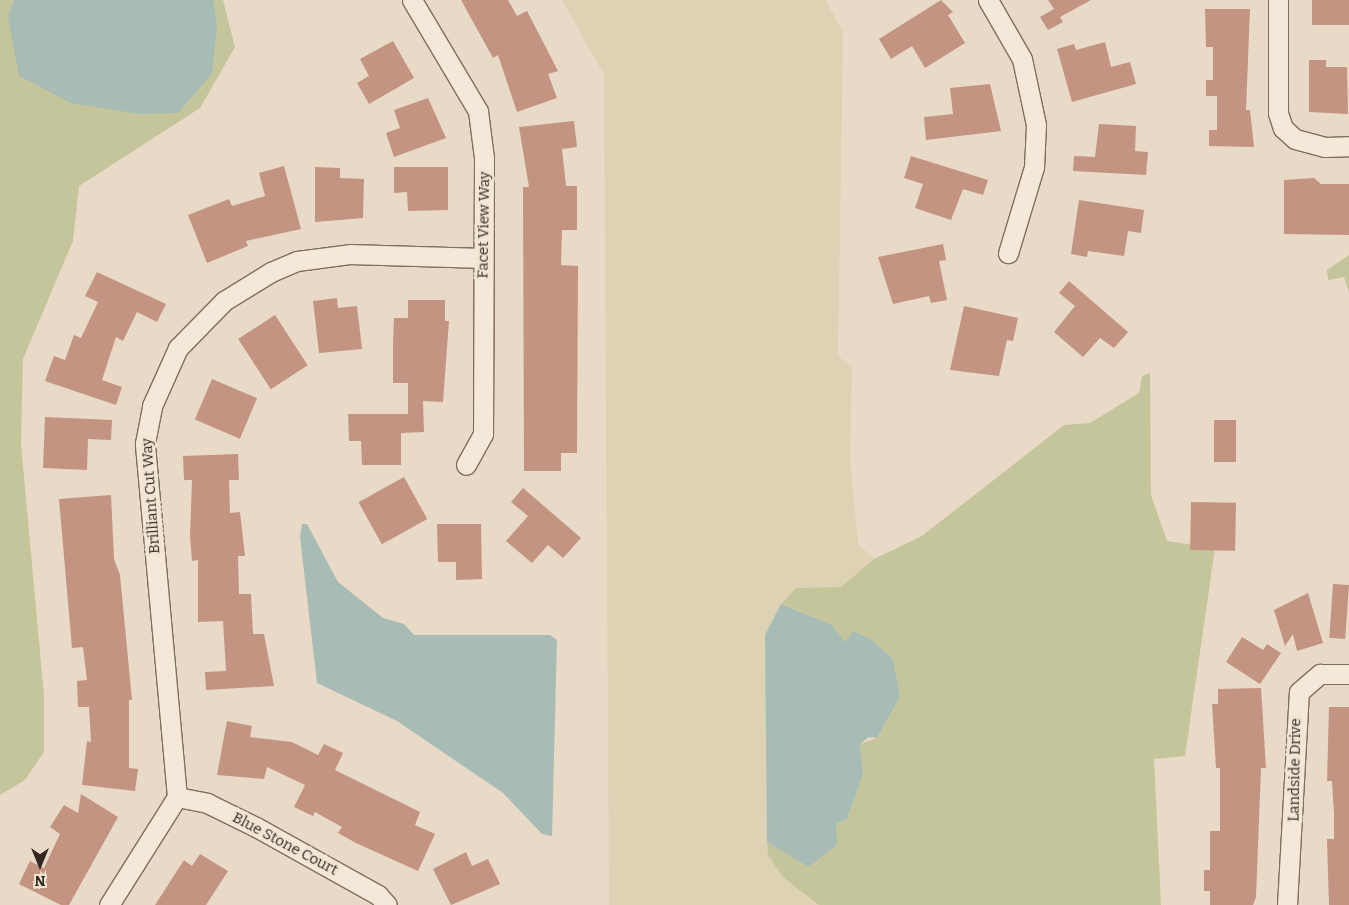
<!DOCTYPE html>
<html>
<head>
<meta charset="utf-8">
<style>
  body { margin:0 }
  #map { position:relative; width:1349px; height:905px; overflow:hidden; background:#e8dac6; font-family:Bitter,serif }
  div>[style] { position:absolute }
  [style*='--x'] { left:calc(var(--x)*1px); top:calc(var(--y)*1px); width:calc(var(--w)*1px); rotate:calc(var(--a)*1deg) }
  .farmland>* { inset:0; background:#ddd2b4 }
  .green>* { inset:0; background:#c5c59b }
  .water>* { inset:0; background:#a7bcb4 }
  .building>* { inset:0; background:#c29481; transform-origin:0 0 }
  .roads { filter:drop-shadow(1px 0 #816d5e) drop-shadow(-1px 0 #816d5e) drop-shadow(0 1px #816d5e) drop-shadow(0 -1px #816d5e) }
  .street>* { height:19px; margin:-9.5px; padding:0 9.5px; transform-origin:9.5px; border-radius:9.5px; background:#f4e9d8 }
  span { translate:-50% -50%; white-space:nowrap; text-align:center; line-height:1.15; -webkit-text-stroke:5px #f1e5d4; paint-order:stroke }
  .street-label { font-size:15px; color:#332720 }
  .north { position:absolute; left:15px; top:840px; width:50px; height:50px; -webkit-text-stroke:4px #f1e5d4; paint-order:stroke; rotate:180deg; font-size:14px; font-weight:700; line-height:20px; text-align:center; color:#332720 }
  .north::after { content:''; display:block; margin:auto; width:18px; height:22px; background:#332720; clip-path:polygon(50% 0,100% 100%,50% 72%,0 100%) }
</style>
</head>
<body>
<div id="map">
  <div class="farmland">
    <i style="clip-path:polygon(562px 0,825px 0,843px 31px,838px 356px,852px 368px,850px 459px,858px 544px,874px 559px,841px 587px,796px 588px,781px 604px,784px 878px,819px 905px,609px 905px,604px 75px)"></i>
  </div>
  <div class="green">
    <i style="clip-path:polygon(0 0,223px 0,235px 47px,200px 108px,79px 186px,73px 241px,23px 359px,21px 444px,44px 696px,44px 752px,25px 780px,0 795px)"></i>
    <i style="clip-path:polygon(1349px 255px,1349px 292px,1344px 277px,1328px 280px,1327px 270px)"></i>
    <i style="clip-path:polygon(1150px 373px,1151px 495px,1167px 541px,1215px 548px,1185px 756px,1154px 759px,1161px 905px,819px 905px,784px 878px,768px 855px,767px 842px,808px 867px,836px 824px,847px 819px,863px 774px,860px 744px,877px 738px,900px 697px,893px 659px,871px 639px,853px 631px,845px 642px,813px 617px,781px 604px,796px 588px,841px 587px,874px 559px,922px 536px,1064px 425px,1090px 423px,1139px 393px,1142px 376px)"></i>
  </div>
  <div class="water">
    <i style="clip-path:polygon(14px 0,213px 0,217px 25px,212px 74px,178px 113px,139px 114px,71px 103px,19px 76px,8px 17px)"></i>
    <i style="clip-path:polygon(302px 524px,307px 524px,338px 582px,383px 618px,404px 624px,414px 635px,550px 635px,557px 640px,552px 836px,542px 834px,503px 793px,397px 721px,317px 683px,300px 537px)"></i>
    <i style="clip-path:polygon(781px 604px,832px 625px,845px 642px,853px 631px,871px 639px,893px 659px,900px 697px,877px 738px,869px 737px,860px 744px,863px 774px,847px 819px,836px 824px,837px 845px,808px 867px,767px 842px,765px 635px)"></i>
  </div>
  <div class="building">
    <i style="clip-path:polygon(461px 0,508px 0,517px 16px,527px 11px,558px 71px,548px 74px,557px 98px,517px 112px,498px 55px,493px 58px)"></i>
    <i style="clip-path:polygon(941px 0,953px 12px,948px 15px,965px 43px,925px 68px,912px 46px,891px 59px,879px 39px)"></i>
    <i style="clip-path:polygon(1048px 0,1091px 0,1060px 17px,1063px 22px,1048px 30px,1040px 17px,1054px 9px)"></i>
    <i style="left:1312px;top:0;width:37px;height:25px"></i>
    <i style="clip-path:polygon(1205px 9px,1250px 9px,1246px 110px,1250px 110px,1254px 147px,1209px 146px,1209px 130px,1217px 130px,1217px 96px,1206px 96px,1206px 80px,1213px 80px,1213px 47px,1206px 47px)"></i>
    <i style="clip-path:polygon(393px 41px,414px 78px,369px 104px,357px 83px,369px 76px,360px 59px)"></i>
    <i style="clip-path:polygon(1105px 42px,1111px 67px,1130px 62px,1136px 84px,1072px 102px,1057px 49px,1074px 44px,1076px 50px)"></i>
    <i style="clip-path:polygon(1309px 60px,1326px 60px,1326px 67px,1347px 67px,1348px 114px,1309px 112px)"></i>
    <i style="clip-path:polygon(990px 84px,1001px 131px,926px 140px,924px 117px,953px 114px,950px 88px)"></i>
    <i style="clip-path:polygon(428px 98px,446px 138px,394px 157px,386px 133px,400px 128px,394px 110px)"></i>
    <i style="clip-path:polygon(574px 121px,577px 147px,562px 149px,566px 186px,577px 186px,577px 230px,562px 230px,561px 265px,578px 266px,577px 453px,561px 453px,561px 471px,524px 471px,523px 187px,529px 187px,519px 127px)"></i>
    <i style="clip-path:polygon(1099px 124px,1136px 126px,1135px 151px,1148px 152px,1146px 175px,1073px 171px,1074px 156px,1095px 157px)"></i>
    <i style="clip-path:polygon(911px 156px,988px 180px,983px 195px,963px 189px,951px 220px,915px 208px,923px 184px,904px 178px)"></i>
    <i style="clip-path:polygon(284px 166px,301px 229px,246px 241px,248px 246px,207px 263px,188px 215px,229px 199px,232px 206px,265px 196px,259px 173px)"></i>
    <i style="clip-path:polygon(315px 167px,340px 168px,340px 178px,364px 179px,363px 218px,315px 222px)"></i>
    <i style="clip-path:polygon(394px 167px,448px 167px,448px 210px,408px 211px,407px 192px,394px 193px)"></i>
    <i style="clip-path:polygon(1314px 178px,1321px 184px,1349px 184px,1349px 235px,1284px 234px,1284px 180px)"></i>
    <i style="clip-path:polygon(1079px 200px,1144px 210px,1141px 233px,1128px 231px,1124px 256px,1088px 251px,1087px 257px,1071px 254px)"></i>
    <i style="clip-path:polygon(943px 244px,946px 260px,939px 261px,947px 300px,931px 303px,929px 296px,893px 304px,878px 257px)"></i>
    <i style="clip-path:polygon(97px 272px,166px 304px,157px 322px,137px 312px,123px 341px,116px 337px,102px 380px,122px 387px,116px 405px,45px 381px,54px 356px,65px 360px,74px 335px,81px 338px,98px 302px,85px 296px)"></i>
    <i style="clip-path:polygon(1069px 281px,1128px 332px,1114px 348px,1100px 338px,1083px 357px,1054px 332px,1075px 306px,1059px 293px)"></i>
    <i style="clip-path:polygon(337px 298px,338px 308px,357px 306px,362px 349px,319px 353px,313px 301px)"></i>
    <i style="clip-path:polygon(408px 300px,445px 300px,445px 321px,449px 321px,443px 402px,423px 401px,424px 432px,401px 433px,401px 465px,362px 465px,361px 441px,349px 441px,348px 414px,408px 414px,408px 383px,393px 383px,393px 343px,394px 318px,408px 318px)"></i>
    <i style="clip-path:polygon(964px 306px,1018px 318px,1013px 341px,1007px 340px,999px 376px,950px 370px)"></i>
    <i style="left:275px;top:315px;width:60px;height:44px;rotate:57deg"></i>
    <i style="left:212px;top:379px;width:49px;height:44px;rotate:23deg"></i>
    <i style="clip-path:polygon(45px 417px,112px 420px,111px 440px,88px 439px,87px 470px,43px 468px)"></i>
    <i style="left:1214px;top:420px;width:22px;height:42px"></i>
    <i style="clip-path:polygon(238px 454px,239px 480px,229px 480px,230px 513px,240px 512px,245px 556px,238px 556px,239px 594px,251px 594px,253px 634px,264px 634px,274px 686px,206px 690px,205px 672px,226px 671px,223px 621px,198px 622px,198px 560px,192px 561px,190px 536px,192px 480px,184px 480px,183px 456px)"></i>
    <i style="left:404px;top:477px;width:48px;height:52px;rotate:61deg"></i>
    <i style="clip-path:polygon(523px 488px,581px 538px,563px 558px,548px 545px,532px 563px,506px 541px,528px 516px,511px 502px)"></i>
    <i style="clip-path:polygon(111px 495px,114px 559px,120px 575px,132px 700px,129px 700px,129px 768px,138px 769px,135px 791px,82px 785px,87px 741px,91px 742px,89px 707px,78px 707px,77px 681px,87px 680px,83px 647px,72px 648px,59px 499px)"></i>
    <i style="left:1191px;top:502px;width:45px;height:48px;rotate:1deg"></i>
    <i style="clip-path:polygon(437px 524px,481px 524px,482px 579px,456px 580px,456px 562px,438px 562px)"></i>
    <i style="left:1333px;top:584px;width:16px;height:54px;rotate:4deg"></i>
    <i style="clip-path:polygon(1308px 593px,1323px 643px,1297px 651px,1293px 634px,1285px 646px,1274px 610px)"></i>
    <i style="clip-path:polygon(1242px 637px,1263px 650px,1267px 644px,1281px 653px,1260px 684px,1226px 662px)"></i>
    <i style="clip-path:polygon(1261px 688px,1266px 768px,1261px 768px,1256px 897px,1253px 905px,1210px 905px,1210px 891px,1204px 891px,1204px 870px,1210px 870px,1210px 831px,1220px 831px,1220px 768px,1216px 768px,1212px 704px,1218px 704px,1218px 689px)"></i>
    <i style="clip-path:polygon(1329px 707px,1349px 707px,1349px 905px,1329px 905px,1327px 839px,1334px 839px,1334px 814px,1332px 781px,1327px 781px)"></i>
    <i style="clip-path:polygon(227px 721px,252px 726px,250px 737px,292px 742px,318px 755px,324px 744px,343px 753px,335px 770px,420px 812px,415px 825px,435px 834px,418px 871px,356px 843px,338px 833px,342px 827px,315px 812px,313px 816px,294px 807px,305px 785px,267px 767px,264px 779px,217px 775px)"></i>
    <i style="clip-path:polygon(81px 794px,118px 817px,69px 905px,61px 905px,19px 884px,30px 861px,44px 868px,60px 834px,50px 827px,64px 805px,78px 813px)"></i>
    <i style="clip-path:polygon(466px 852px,472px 866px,488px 859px,500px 884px,451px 905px,433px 869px)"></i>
    <i style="clip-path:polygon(200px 854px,228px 871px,206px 905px,155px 905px,184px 860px,192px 866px)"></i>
  </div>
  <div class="roads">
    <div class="street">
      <i style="--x:412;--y:0;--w:129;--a:59.3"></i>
      <i style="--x:478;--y:111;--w:47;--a:82.7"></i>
      <i style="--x:484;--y:158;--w:276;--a:90.2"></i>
      <i style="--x:483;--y:434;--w:35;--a:119"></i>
      <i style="--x:988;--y:0;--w:68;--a:60"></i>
      <i style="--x:1022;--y:59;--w:67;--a:78"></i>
      <i style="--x:1036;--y:125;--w:42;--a:92.7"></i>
      <i style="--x:1034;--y:167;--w:90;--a:106.8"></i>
      <i style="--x:1278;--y:0;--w:113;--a:90"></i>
      <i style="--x:1278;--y:113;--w:16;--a:72"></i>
      <i style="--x:1283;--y:128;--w:16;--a:43"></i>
      <i style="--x:1295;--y:139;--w:31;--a:15"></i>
      <i style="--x:1325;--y:147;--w:24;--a:-2"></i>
      <i style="--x:177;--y:797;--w:31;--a:11"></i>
      <i style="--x:207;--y:803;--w:55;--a:26.1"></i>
      <i style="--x:256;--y:827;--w:140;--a:29.1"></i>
      <i style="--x:378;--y:895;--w:13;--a:48"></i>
      <i style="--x:109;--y:905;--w:128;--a:-57.8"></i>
      <i style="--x:177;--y:797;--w:355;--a:-95.2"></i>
      <i style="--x:145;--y:443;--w:38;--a:-79"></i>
      <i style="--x:152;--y:406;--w:64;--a:-65.9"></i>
      <i style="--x:178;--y:348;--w:66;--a:-45.6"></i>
      <i style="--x:224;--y:301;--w:55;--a:-31.7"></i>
      <i style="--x:271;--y:272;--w:28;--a:-23"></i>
      <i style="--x:297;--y:261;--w:53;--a:-7.5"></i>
      <i style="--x:350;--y:254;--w:133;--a:1.7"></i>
      <i style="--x:1287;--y:905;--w:213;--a:-86.8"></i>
      <i style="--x:1299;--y:692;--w:28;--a:-41"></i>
      <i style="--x:1320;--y:674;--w:29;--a:0"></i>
    </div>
  </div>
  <div class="street-label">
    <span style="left:484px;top:225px;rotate:-89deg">Facet View Way</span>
    <span style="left:151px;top:496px;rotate:-94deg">Brilliant Cut Way</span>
    <span style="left:1295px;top:770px;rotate:-89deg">Landside Drive</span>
    <span style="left:285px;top:844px;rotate:28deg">Blue Stone Court</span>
  </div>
  <div class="north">N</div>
</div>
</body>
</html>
